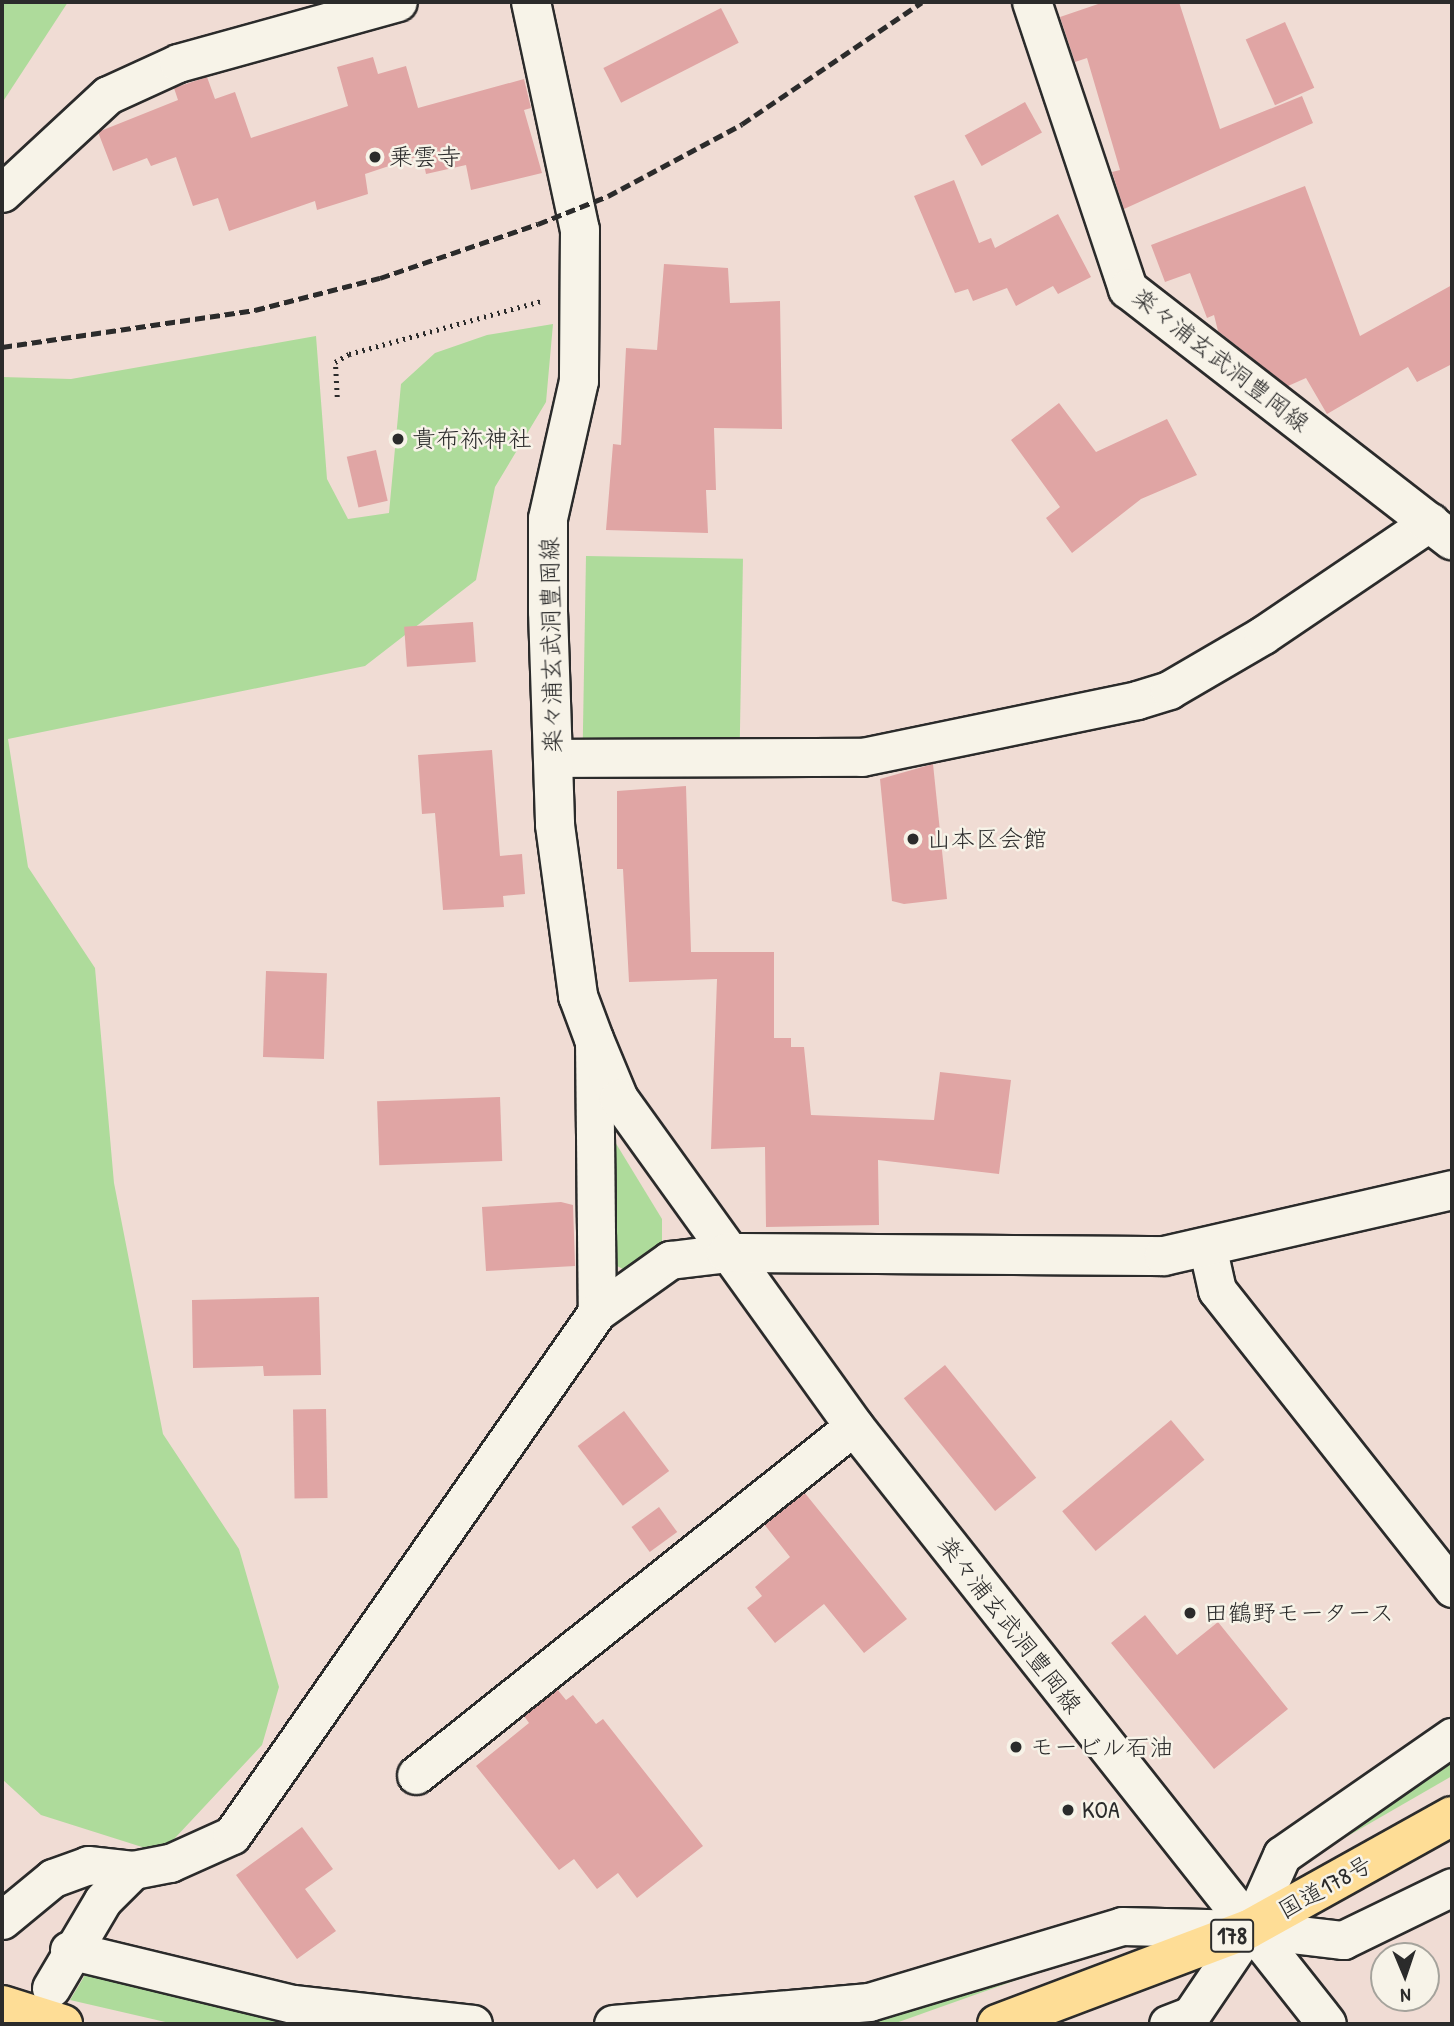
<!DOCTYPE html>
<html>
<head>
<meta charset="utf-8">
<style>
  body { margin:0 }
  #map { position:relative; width:1454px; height:2026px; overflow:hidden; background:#f0dcd4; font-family:"Patrick Hand","Klee One",sans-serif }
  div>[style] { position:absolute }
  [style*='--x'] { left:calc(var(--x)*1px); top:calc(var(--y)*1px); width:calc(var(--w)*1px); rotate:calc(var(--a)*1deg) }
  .green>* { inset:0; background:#aedb9b; transform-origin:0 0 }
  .building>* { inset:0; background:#e0a5a4; transform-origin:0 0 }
  .path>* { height:4.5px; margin-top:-2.25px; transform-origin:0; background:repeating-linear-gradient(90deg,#2b2b2b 0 2px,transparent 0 7px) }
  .roads { filter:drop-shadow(2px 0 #2b2b2b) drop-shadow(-2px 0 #2b2b2b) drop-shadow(0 2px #2b2b2b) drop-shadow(0 -2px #2b2b2b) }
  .minor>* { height:37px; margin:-18.5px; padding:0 18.5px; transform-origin:18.5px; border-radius:18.5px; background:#f7f3e8 }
  .secondary>* { height:38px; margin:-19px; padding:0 19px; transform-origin:19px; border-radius:19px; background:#f7f3e8 }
  .trunk>* { height:38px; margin:-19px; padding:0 19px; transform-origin:19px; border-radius:19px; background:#fedd96 }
  .rail>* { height:5px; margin-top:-2.5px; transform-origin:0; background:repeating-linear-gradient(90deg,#2b2b2b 0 10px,transparent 0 15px) }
  .dots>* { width:19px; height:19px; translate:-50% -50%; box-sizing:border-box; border:4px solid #f7f3e8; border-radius:50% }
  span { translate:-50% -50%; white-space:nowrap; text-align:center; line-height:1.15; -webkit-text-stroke:5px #f7f3e8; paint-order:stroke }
  .shield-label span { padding:2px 5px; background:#f7f3e8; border:2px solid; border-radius:5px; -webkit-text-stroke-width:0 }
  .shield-label { font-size:23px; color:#2b2b2b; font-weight:700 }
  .poi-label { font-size:24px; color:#2b2b2b }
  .left { translate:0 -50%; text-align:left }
  .street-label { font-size:24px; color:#2b2b2b }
  .frame { position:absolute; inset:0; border:4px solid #2b2b2b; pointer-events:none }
  .north { position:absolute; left:1370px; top:1942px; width:70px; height:70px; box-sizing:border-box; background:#f7f3e8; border:2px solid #a5a39c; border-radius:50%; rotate:178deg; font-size:19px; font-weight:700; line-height:28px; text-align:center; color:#2b2b2b }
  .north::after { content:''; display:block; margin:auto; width:24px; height:32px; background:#2b2b2b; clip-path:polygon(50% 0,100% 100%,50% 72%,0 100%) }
</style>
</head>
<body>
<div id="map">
  <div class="green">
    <i style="clip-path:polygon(2px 2px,68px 2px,2px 103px)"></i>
    <i style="clip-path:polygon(553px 324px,546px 402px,495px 487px,476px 580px,365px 666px,8px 739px,28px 867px,95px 968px,114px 1183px,163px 1434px,239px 1549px,279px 1687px,262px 1745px,161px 1853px,41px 1815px,2px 1779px,2px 377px,71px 379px,316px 336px,327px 479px,348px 519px,389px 513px,401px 384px,435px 353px,487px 335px)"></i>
    <i style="left:586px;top:556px;width:157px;height:185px;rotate:1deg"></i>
    <i style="clip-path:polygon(609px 1132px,662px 1219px,662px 1242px,629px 1272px,613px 1264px)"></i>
    <i style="clip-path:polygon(1452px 1758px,1452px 1776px,1315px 1855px)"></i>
    <i style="clip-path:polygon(1107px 1948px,893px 2024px,810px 2024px)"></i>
    <i style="clip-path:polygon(85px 1975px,277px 2020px,312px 2024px,174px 2024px,70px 2000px)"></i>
  </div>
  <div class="building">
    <i style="clip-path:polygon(1104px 2px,1179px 2px,1220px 129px,1302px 96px,1313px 123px,1124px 209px,1112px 172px,1120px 170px,1087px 58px,1075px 62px,1060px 17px)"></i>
    <i style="left:721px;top:8px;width:39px;height:132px;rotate:63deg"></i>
    <i style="left:1285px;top:22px;width:72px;height:43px;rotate:66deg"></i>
    <i style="clip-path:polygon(373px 57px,378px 74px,406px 66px,418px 108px,524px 79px,531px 108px,524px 110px,542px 173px,471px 190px,466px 165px,426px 174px,422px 155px,365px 174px,368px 194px,317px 210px,315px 201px,229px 231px,218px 198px,193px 206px,176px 157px,151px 166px,147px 158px,113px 171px,98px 132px,178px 100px,174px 88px,207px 77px,215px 99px,235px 92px,251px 138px,348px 106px,337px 67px)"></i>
    <i style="left:1025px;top:102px;width:35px;height:69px;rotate:61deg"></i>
    <i style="clip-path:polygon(954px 180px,979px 243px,991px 238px,995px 248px,1058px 214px,1091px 277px,1058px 294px,1053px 286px,1016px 306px,1007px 288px,973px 301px,968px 289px,955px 293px,914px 196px)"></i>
    <i style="clip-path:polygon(1305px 186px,1360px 336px,1452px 285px,1452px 364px,1417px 382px,1408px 367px,1327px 414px,1306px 378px,1288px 386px,1218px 331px,1214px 315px,1207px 318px,1190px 273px,1165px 282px,1151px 245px)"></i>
    <i style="clip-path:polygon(664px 264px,728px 268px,730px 303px,780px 301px,782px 429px,714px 428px,716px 490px,706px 490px,708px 533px,606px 530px,613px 444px,621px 445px,626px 348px,657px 350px)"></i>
    <i style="clip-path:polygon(1059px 403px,1096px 452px,1167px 419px,1197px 475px,1141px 499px,1072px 553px,1046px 518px,1060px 507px,1011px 440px)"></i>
    <i style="left:376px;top:450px;width:52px;height:30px;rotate:77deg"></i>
    <i style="left:473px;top:622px;width:40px;height:69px;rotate:86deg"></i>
    <i style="clip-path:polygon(492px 750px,500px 856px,522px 854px,525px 894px,503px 896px,504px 907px,443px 910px,435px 813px,422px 814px,418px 755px)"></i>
    <i style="clip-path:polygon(933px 764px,947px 899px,904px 904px,892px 901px,880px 779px)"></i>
    <i style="clip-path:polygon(686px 786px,691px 952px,774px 952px,774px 1038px,791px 1038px,791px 1047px,804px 1047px,811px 1115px,934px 1120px,940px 1072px,1011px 1080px,999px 1174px,878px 1160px,879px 1225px,766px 1227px,765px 1147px,711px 1149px,717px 979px,629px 982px,623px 869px,617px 869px,617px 791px)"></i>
    <i style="left:266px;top:971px;width:61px;height:86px;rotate:2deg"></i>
    <i style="left:500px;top:1097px;width:64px;height:123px;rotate:88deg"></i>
    <i style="clip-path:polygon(561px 1202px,573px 1205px,575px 1266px,486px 1271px,482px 1207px)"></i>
    <i style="clip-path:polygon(319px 1297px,321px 1375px,264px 1376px,263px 1366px,193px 1368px,192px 1300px)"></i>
    <i style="left:945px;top:1365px;width:145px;height:53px;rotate:51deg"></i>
    <i style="left:326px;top:1409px;width:89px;height:33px;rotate:89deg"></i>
    <i style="left:624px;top:1411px;width:75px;height:58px;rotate:53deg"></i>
    <i style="left:1171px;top:1420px;width:52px;height:142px;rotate:50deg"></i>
    <i style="clip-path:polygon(804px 1492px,907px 1619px,864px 1653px,824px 1604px,775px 1643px,747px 1608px,762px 1596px,755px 1587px,790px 1557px,764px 1524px)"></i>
    <i style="left:659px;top:1507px;width:31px;height:34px;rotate:54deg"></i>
    <i style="clip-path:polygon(1145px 1615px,1177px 1655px,1218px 1622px,1288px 1709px,1214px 1769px,1111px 1643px)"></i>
    <i style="clip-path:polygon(557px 1689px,566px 1700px,573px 1695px,596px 1724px,603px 1719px,703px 1846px,637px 1898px,618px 1873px,597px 1889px,574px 1859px,559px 1870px,476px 1766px,529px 1723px,524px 1716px)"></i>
    <i style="clip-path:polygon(302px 1827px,333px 1869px,305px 1889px,336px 1931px,297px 1959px,236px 1875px)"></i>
  </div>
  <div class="path">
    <i style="--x:337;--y:397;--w:35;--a:-93"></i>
    <i style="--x:335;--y:362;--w:16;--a:-30"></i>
    <i style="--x:349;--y:354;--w:200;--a:-15.4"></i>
  </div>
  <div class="roads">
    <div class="minor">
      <i style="--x:2;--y:193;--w:144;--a:-42.8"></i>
      <i style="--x:108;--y:95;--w:77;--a:-24.6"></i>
      <i style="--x:178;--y:63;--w:228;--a:-15.5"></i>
      <i style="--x:553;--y:758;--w:309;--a:-0.2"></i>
      <i style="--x:862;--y:757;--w:281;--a:-11.7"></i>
      <i style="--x:1137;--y:700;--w:34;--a:-17"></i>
      <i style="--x:1169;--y:690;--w:109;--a:-30.3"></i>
      <i style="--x:1263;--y:635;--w:202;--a:-34.1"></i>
      <i style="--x:594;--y:1040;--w:272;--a:89.4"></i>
      <i style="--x:1208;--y:1250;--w:41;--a:77.3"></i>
      <i style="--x:1217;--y:1290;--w:380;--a:51.7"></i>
      <i style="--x:416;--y:1775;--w:560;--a:-38.55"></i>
      <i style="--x:2;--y:1920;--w:66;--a:-39.5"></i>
      <i style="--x:53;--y:1878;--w:37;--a:-20"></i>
      <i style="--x:88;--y:1865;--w:45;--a:6.3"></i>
      <i style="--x:133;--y:1870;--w:38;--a:-11"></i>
      <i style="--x:170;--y:1863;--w:68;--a:-24.3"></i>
      <i style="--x:232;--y:1835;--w:638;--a:-55.09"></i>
      <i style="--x:597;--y:1312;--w:90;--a:-35.5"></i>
      <i style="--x:670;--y:1260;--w:57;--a:-7"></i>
      <i style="--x:69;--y:1950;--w:230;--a:13.6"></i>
      <i style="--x:293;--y:2004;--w:181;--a:6.3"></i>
      <i style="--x:51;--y:1988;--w:102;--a:-59.4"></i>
      <i style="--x:103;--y:1900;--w:42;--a:-45"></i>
      <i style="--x:613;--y:2024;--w:257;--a:-4.9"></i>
      <i style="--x:869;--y:2002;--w:264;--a:-16.7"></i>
      <i style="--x:1122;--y:1926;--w:127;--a:1.4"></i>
      <i style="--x:1249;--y:1929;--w:81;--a:-66"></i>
      <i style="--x:1282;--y:1855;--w:207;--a:-34.8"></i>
      <i style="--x:1168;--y:2024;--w:25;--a:-21"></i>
      <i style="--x:1191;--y:2015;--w:104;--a:-56"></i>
      <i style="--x:1249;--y:1929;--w:95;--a:6.7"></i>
      <i style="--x:1343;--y:1940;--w:121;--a:-25.9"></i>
    </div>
    <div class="secondary">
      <i style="--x:531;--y:2;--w:233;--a:77.9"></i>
      <i style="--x:580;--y:230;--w:151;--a:90.4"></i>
      <i style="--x:579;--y:381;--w:141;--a:102.7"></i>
      <i style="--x:548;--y:519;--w:92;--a:90"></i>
      <i style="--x:548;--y:611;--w:214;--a:88.1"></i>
      <i style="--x:555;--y:825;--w:173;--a:82.3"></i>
      <i style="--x:578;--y:996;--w:46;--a:69.6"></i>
      <i style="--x:594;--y:1039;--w:65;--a:67.4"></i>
      <i style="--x:619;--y:1099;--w:403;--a:54.3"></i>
      <i style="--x:854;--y:1426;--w:762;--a:51.66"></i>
      <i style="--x:1032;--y:2;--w:303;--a:71.5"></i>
      <i style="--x:1128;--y:289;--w:410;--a:37.8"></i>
      <i style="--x:727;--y:1253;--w:437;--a:0.4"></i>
      <i style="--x:1164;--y:1256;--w:295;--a:-12.9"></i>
    </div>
    <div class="trunk">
      <i style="--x:2;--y:2005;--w:64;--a:17.3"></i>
      <i style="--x:997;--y:2024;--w:269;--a:-20.7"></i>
      <i style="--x:1249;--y:1929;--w:232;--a:-29.1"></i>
    </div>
  </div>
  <div class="rail">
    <i style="--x:2;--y:347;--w:256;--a:-8.3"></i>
    <i style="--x:255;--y:310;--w:129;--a:-14.4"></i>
    <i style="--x:380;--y:278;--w:167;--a:-18.9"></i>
    <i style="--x:538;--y:224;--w:75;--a:-21.8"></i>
    <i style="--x:608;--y:196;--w:152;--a:-28.2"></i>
    <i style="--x:742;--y:124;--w:217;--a:-34.1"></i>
  </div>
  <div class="dots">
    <i style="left:375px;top:157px;background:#2b2b2b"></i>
    <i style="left:398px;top:439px;background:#2b2b2b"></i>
    <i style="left:913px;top:839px;background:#2b2b2b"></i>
    <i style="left:1190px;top:1613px;background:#2b2b2b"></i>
    <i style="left:1016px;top:1747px;background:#2b2b2b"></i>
    <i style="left:1068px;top:1810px;background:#2b2b2b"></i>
  </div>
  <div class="shield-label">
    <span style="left:1232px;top:1936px">178</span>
  </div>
  <div class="poi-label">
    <span class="left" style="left:389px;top:157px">乗雲寺</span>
    <span class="left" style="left:412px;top:439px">貴布祢神社</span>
    <span class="left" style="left:927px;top:839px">山本区会館</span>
    <span class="left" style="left:1204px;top:1613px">田鶴野モータース</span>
    <span class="left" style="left:1030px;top:1747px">モービル石油</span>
    <span class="left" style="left:1082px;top:1810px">KOA</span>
  </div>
  <div class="street-label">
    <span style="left:1221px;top:360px;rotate:38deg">楽々浦玄武洞豊岡線</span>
    <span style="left:551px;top:645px;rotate:-91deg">楽々浦玄武洞豊岡線</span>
    <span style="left:1010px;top:1625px;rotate:52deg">楽々浦玄武洞豊岡線</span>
    <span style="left:1325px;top:1887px;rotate:-29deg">国道178号</span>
  </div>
  <div class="frame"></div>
  <div class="north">N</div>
</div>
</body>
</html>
